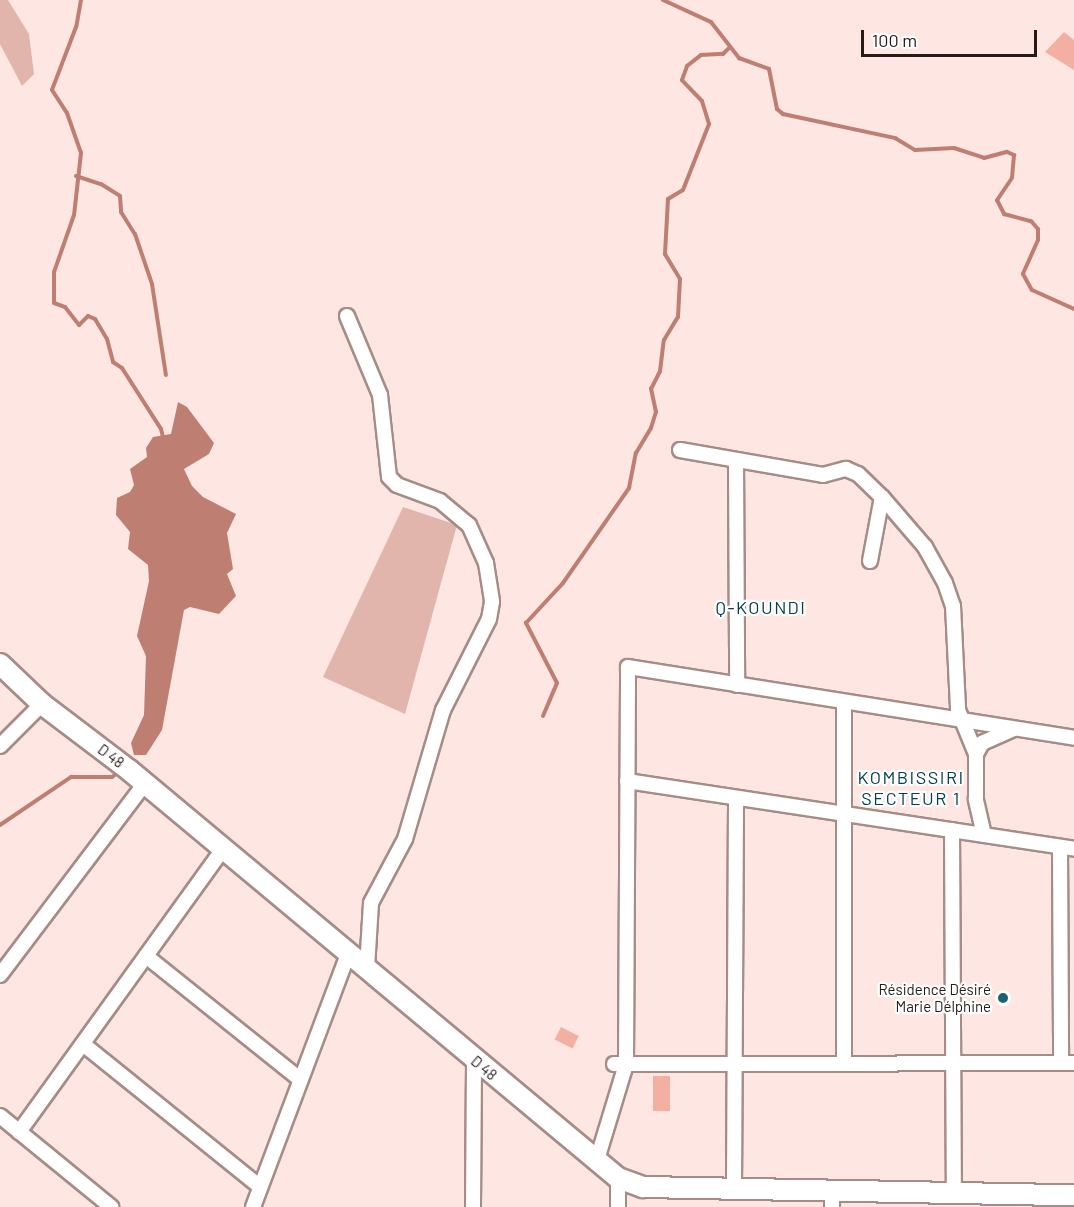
<!DOCTYPE html>
<html>
<head>
<meta charset="utf-8">
<style>
  body { margin:0 }
  #map { position:relative; width:1074px; height:1207px; overflow:hidden; background:#fee7e2; font-family:Barlow,sans-serif }
  div>[style] { position:absolute }
  [style*='--x'] { left:calc(var(--x)*1px); top:calc(var(--y)*1px); width:calc(var(--w)*1px); rotate:calc(var(--a)*1deg) }
  .green>* { inset:0; background:#e2b5ac }
  .water>* { inset:0; background:#be7f72 }
  .stream>* { height:4px; margin:-2px; padding:0 2px; transform-origin:2px; border-radius:2px; background:#be7f72 }
  .building>* { inset:0; background:#f3b0a2; transform-origin:0 0 }
  .roads { filter:drop-shadow(2px 0 #a68c87) drop-shadow(-2px 0 #a68c87) drop-shadow(0 2px #a68c87) drop-shadow(0 -2px #a68c87) }
  .street>* { height:14px; margin:-7px; padding:0 7px; transform-origin:7px; border-radius:7px; background:#fff }
  .secondary>* { height:20px; margin:-10px; padding:0 10px; transform-origin:10px; border-radius:10px; background:#fff }
  .dots>* { width:16px; height:16px; translate:-50% -50%; box-sizing:border-box; border:3px solid #fff; border-radius:50% }
  span { translate:-50% -50%; white-space:nowrap; text-align:center; line-height:1.15; -webkit-text-stroke:4.5px #fff; paint-order:stroke }
  .street-label { font-size:15px; color:#251b19 }
  .poi-label { font-size:15px; color:#251b19 }
  .right { translate:-100% -50%; text-align:right }
  .quarter-label { font-size:18px; color:#00414b; letter-spacing:1.5px }
  .scale { position:absolute; left:861px; top:30px; width:176px; height:27px; box-sizing:border-box; border:3px solid #251b19; border-top:0; padding-left:8px; font-size:18px; line-height:21px; white-space:nowrap; color:#251b19; -webkit-text-stroke:4px #fff; paint-order:stroke }
</style>
</head>
<body>
<div id="map">
  <div class="green">
    <i style="clip-path:polygon(0 0,8px 0,29px 34px,34px 74px,22px 86px,0 44px)"></i>
    <i style="clip-path:polygon(403px 507px,457px 525px,405px 714px,323px 677px)"></i>
  </div>
  <div class="water">
    <i style="clip-path:polygon(178px 402px,187px 407px,214px 443px,209px 454px,184px 469px,192px 486px,203px 497px,236px 514px,227px 533px,233px 569px,227px 574px,236px 596px,219px 614px,190px 607px,184px 610px,162px 730px,146px 755px,134px 755px,131px 743px,144px 715px,146px 656px,137px 636px,149px 581px,148px 565px,128px 549px,130px 532px,116px 515px,117px 498px,130px 492px,134px 485px,130px 469px,147px 457px,146px 448px,153px 437px,171px 434px)"></i>
  </div>
  <div class="stream">
    <i style="--x:81;--y:0;--w:27;--a:100"></i>
    <i style="--x:76;--y:27;--w:67;--a:110.9"></i>
    <i style="--x:52;--y:90;--w:27;--a:57"></i>
    <i style="--x:67;--y:113;--w:42;--a:70.7"></i>
    <i style="--x:81;--y:153;--w:62;--a:96.4"></i>
    <i style="--x:74;--y:215;--w:60;--a:109.3"></i>
    <i style="--x:54;--y:272;--w:31;--a:90"></i>
    <i style="--x:54;--y:303;--w:12;--a:20"></i>
    <i style="--x:65;--y:307;--w:23;--a:52"></i>
    <i style="--x:79;--y:325;--w:13;--a:-45"></i>
    <i style="--x:88;--y:316;--w:8;--a:23"></i>
    <i style="--x:95;--y:319;--w:23;--a:59"></i>
    <i style="--x:107;--y:339;--w:24;--a:75"></i>
    <i style="--x:113;--y:362;--w:11;--a:34"></i>
    <i style="--x:122;--y:368;--w:72;--a:57.4"></i>
    <i style="--x:161;--y:429;--w:12;--a:76"></i>
    <i style="--x:663;--y:0;--w:53;--a:24.6"></i>
    <i style="--x:711;--y:22;--w:46;--a:52.1"></i>
    <i style="--x:739;--y:58;--w:32;--a:20"></i>
    <i style="--x:769;--y:69;--w:41;--a:78.7"></i>
    <i style="--x:777;--y:109;--w:8;--a:40"></i>
    <i style="--x:783;--y:114;--w:115;--a:12.1"></i>
    <i style="--x:895;--y:138;--w:23;--a:31"></i>
    <i style="--x:915;--y:150;--w:39;--a:-3"></i>
    <i style="--x:954;--y:148;--w:32;--a:18"></i>
    <i style="--x:984;--y:158;--w:24;--a:-15"></i>
    <i style="--x:1007;--y:152;--w:8;--a:23"></i>
    <i style="--x:1014;--y:155;--w:23;--a:95"></i>
    <i style="--x:1012;--y:178;--w:27;--a:124"></i>
    <i style="--x:997;--y:200;--w:16;--a:63"></i>
    <i style="--x:1004;--y:214;--w:28;--a:15"></i>
    <i style="--x:1031;--y:221;--w:11;--a:49"></i>
    <i style="--x:1038;--y:229;--w:11;--a:90"></i>
    <i style="--x:1038;--y:240;--w:37;--a:114"></i>
    <i style="--x:1023;--y:274;--w:18;--a:61"></i>
    <i style="--x:1032;--y:290;--w:46;--a:24.3"></i>
    <i style="--x:76;--y:176;--w:26;--a:18"></i>
    <i style="--x:101;--y:184;--w:22;--a:32"></i>
    <i style="--x:120;--y:196;--w:16;--a:86"></i>
    <i style="--x:121;--y:212;--w:26;--a:58"></i>
    <i style="--x:135;--y:234;--w:53;--a:71.2"></i>
    <i style="--x:152;--y:284;--w:92;--a:81.3"></i>
    <i style="--x:543;--y:716;--w:36;--a:-67"></i>
    <i style="--x:557;--y:683;--w:68;--a:-117.3"></i>
    <i style="--x:526;--y:623;--w:54;--a:-47.2"></i>
    <i style="--x:563;--y:583;--w:116;--a:-55.2"></i>
    <i style="--x:629;--y:488;--w:36;--a:-79"></i>
    <i style="--x:636;--y:453;--w:29;--a:-59"></i>
    <i style="--x:651;--y:428;--w:17;--a:-73"></i>
    <i style="--x:656;--y:412;--w:24;--a:-102"></i>
    <i style="--x:651;--y:389;--w:20;--a:-63"></i>
    <i style="--x:660;--y:371;--w:31;--a:-83"></i>
    <i style="--x:664;--y:340;--w:27;--a:-59"></i>
    <i style="--x:678;--y:317;--w:38;--a:-87"></i>
    <i style="--x:680;--y:279;--w:29;--a:-121"></i>
    <i style="--x:665;--y:254;--w:55;--a:-86.9"></i>
    <i style="--x:668;--y:199;--w:17;--a:-31"></i>
    <i style="--x:683;--y:190;--w:71;--a:-68.5"></i>
    <i style="--x:709;--y:124;--w:24;--a:-107"></i>
    <i style="--x:702;--y:101;--w:29;--a:-134"></i>
    <i style="--x:682;--y:80;--w:15;--a:-70"></i>
    <i style="--x:687;--y:66;--w:18;--a:-38"></i>
    <i style="--x:701;--y:55;--w:22;--a:-3"></i>
    <i style="--x:723;--y:54;--w:8;--a:-45"></i>
    <i style="--x:0;--y:825;--w:86;--a:-34.1"></i>
    <i style="--x:71;--y:777;--w:41;--a:0"></i>
    <i style="--x:112;--y:777;--w:10;--a:-37"></i>
  </div>
  <div class="building">
    <i style="clip-path:polygon(1064px 32px,1074px 40px,1074px 70px,1045px 52px)"></i>
    <i style="left:561px;top:1027px;width:20px;height:14px;rotate:27deg"></i>
    <i style="left:653px;top:1076px;width:17px;height:35px"></i>
  </div>
  <div class="roads">
    <div class="street">
      <i style="--x:347;--y:316;--w:86;--a:67.3"></i>
      <i style="--x:380;--y:395;--w:82;--a:83.7"></i>
      <i style="--x:389;--y:477;--w:11;--a:45"></i>
      <i style="--x:397;--y:485;--w:46;--a:20.4"></i>
      <i style="--x:440;--y:501;--w:38;--a:40"></i>
      <i style="--x:469;--y:525;--w:42;--a:65.9"></i>
      <i style="--x:486;--y:563;--w:39;--a:81"></i>
      <i style="--x:492;--y:602;--w:17;--a:100"></i>
      <i style="--x:489;--y:619;--w:102;--a:116.8"></i>
      <i style="--x:443;--y:710;--w:134;--a:106.4"></i>
      <i style="--x:405;--y:839;--w:72;--a:118"></i>
      <i style="--x:371;--y:903;--w:66;--a:93.5"></i>
      <i style="--x:680;--y:450;--w:145;--a:9.9"></i>
      <i style="--x:823;--y:475;--w:24;--a:-15"></i>
      <i style="--x:846;--y:469;--w:13;--a:23"></i>
      <i style="--x:858;--y:474;--w:33;--a:44"></i>
      <i style="--x:882;--y:497;--w:66;--a:49.3"></i>
      <i style="--x:925;--y:547;--w:41;--a:60.9"></i>
      <i style="--x:945;--y:583;--w:24;--a:71"></i>
      <i style="--x:953;--y:606;--w:104;--a:87.2"></i>
      <i style="--x:958;--y:710;--w:48;--a:67.8"></i>
      <i style="--x:736;--y:460;--w:225;--a:89.7"></i>
      <i style="--x:870;--y:561;--w:65;--a:-79.4"></i>
      <i style="--x:844;--y:702;--w:362;--a:90"></i>
      <i style="--x:0;--y:746;--w:59;--a:-45"></i>
      <i style="--x:627;--y:781;--w:452;--a:8.6"></i>
      <i style="--x:952;--y:830;--w:363;--a:89.7"></i>
      <i style="--x:984;--y:835;--w:37;--a:-103"></i>
      <i style="--x:976;--y:799;--w:45;--a:-90"></i>
      <i style="--x:976;--y:754;--w:13;--a:-61"></i>
      <i style="--x:982;--y:743;--w:35;--a:-24"></i>
      <i style="--x:1060;--y:847;--w:216;--a:89.7"></i>
      <i style="--x:146;--y:956;--w:198;--a:38.7"></i>
      <i style="--x:0;--y:975;--w:241;--a:-52.9"></i>
      <i style="--x:83;--y:1044;--w:228;--a:38.9"></i>
      <i style="--x:614;--y:1064;--w:460;--a:-0.1"></i>
      <i style="--x:0;--y:1116;--w:144;--a:39.3"></i>
      <i style="--x:19;--y:1132;--w:349;--a:-54.2"></i>
      <i style="--x:596;--y:1163;--w:103;--a:-73.1"></i>
      <i style="--x:626;--y:1064;--w:397;--a:-89.7"></i>
      <i style="--x:628;--y:667;--w:452;--a:9"></i>
      <i style="--x:618;--y:1178;--w:29;--a:90"></i>
      <i style="--x:734;--y:1188;--w:390;--a:-89.7"></i>
      <i style="--x:253;--y:1207;--w:270;--a:-69.4"></i>
      <i style="--x:473;--y:1207;--w:148;--a:-89.6"></i>
      <i style="--x:832;--y:1207;--w:17;--a:-90"></i>
    </div>
    <div class="secondary">
      <i style="--x:0;--y:664;--w:58;--a:43.6"></i>
      <i style="--x:42;--y:704;--w:109;--a:37.2"></i>
      <i style="--x:129;--y:770;--w:637;--a:39.84"></i>
      <i style="--x:618;--y:1178;--w:27;--a:20"></i>
      <i style="--x:643;--y:1187;--w:431;--a:1.1"></i>
    </div>
  </div>
  <div class="dots">
    <i style="left:1003px;top:998px;background:#1a6471"></i>
  </div>
  <div class="street-label">
    <span style="left:111px;top:756px;rotate:37deg">D 48</span>
    <span style="left:484px;top:1068px;rotate:40deg">D 48</span>
  </div>
  <div class="poi-label">
    <span class="right" style="left:991px;top:998px">Résidence Désiré<br>Marie Délphine</span>
  </div>
  <div class="quarter-label">
    <span style="left:761px;top:607px">Q-KOUNDI</span>
    <span style="left:911px;top:788px">KOMBISSIRI<br>SECTEUR 1</span>
  </div>
  <div class="scale">100 m</div>
</div>
</body>
</html>
